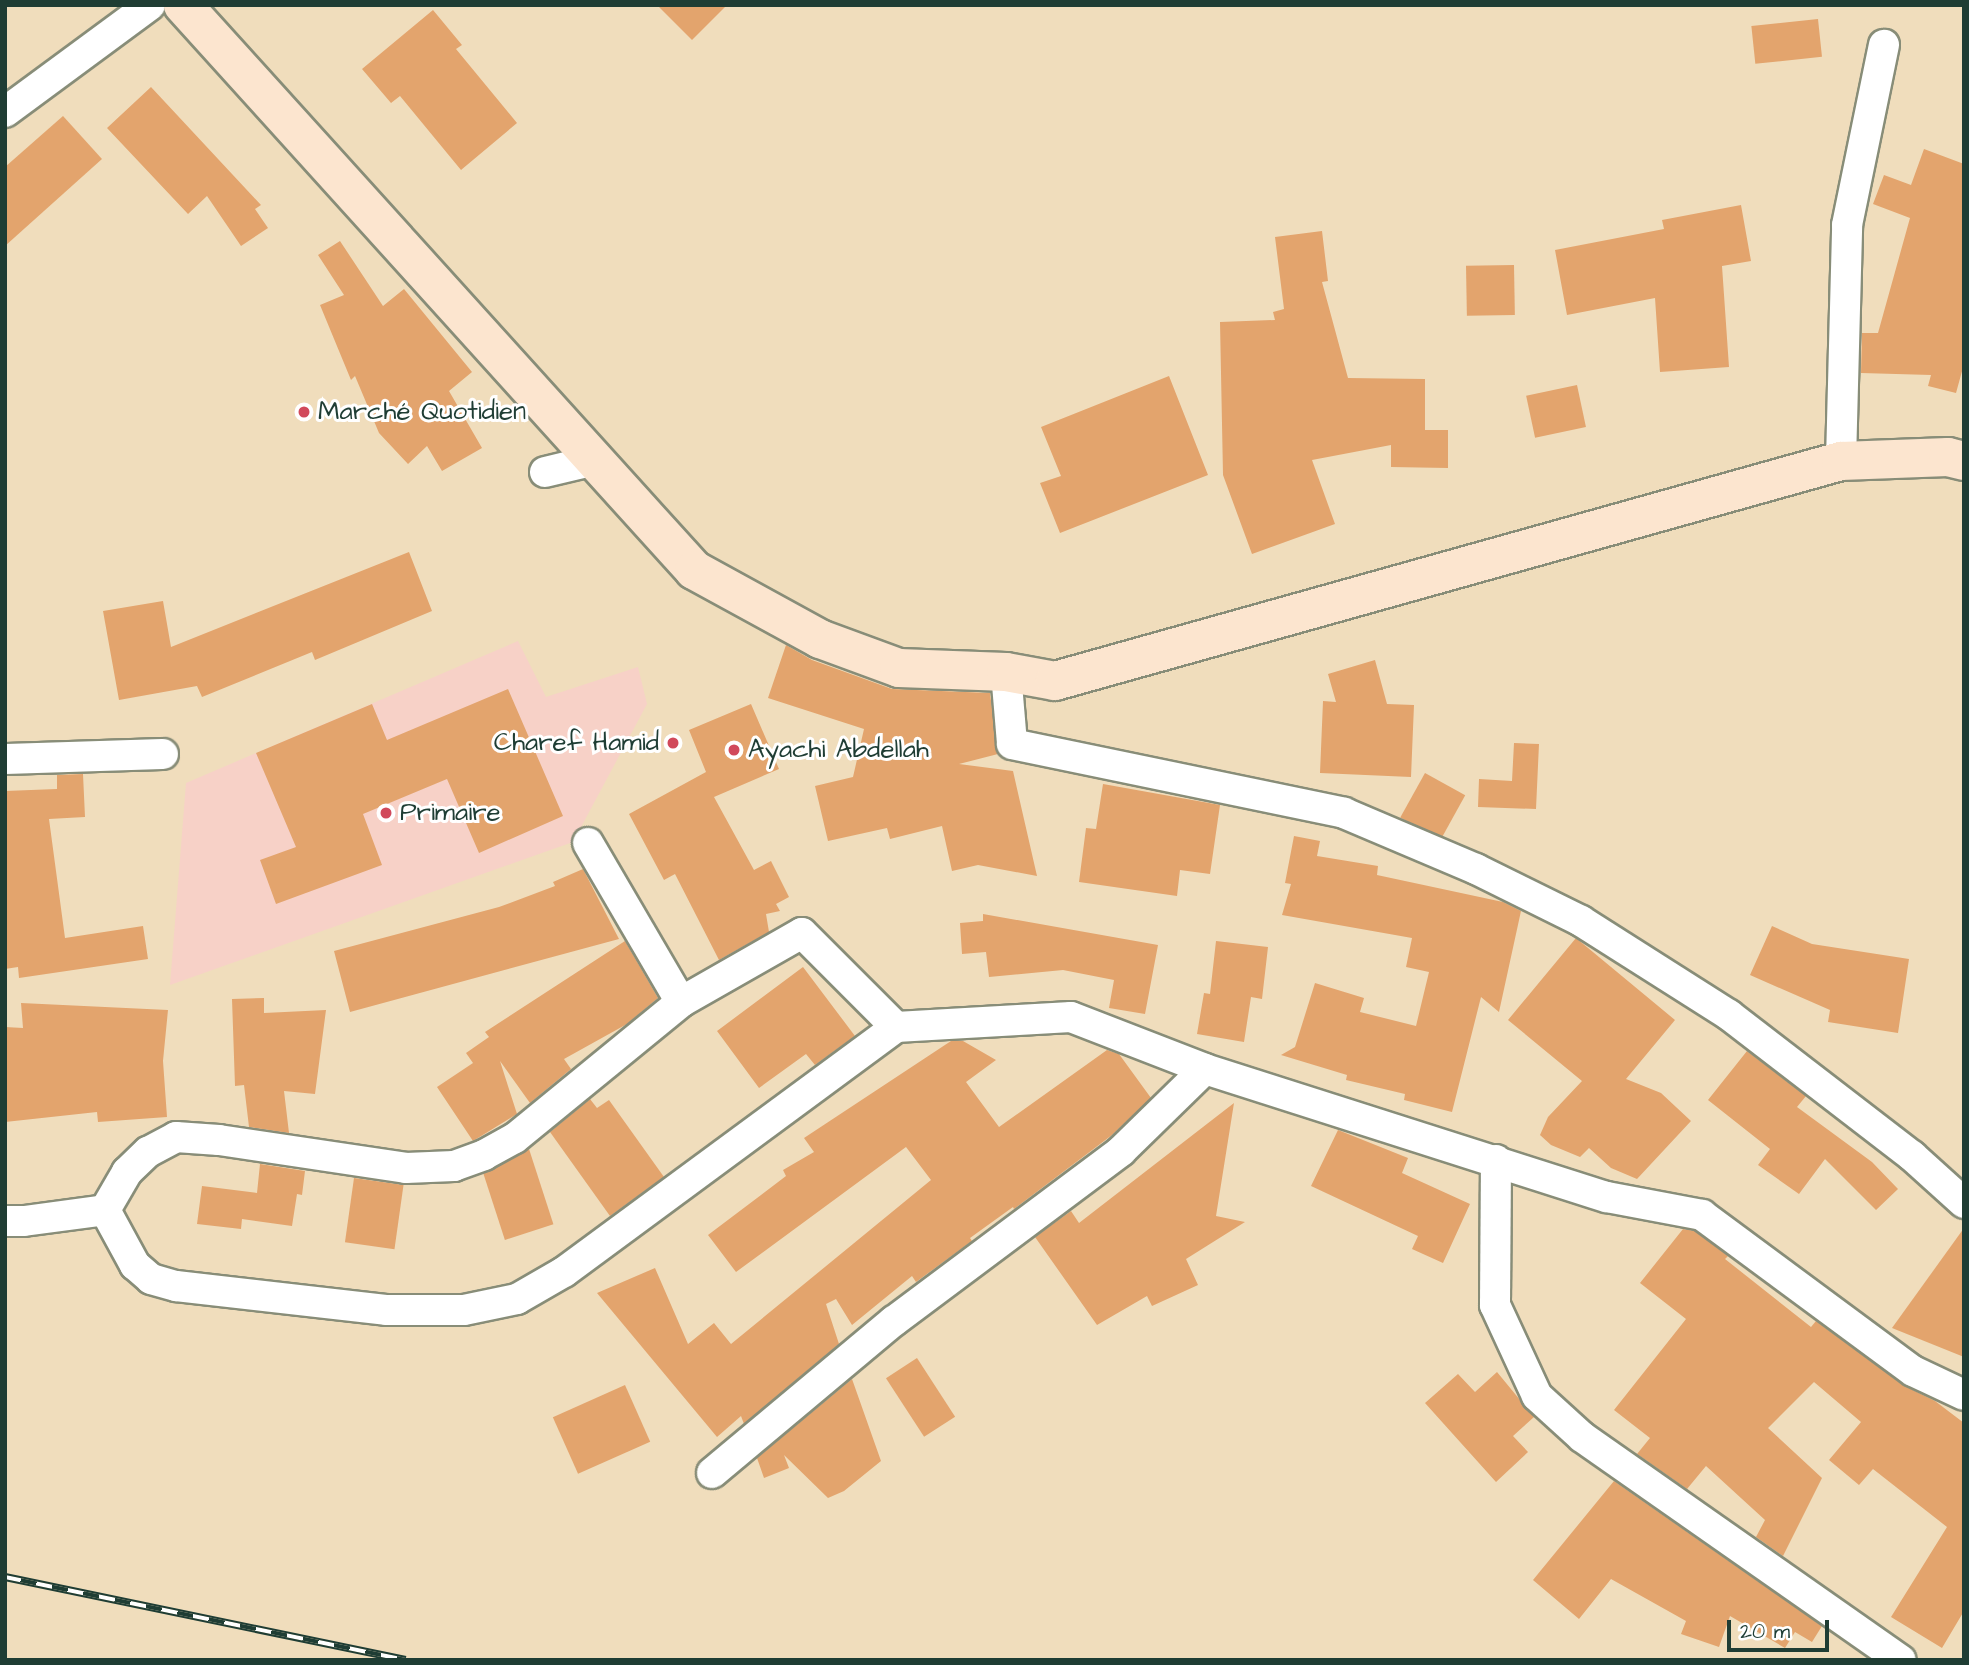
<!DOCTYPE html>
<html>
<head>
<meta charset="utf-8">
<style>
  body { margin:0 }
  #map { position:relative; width:1969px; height:1665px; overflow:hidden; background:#f0ddbc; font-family:"Architects Daughter",sans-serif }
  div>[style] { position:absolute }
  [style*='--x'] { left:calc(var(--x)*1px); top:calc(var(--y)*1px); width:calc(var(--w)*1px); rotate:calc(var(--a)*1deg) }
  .built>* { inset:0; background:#f7d1c7 }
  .building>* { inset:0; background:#e3a46d; transform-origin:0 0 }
  .roads { filter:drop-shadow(2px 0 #888d78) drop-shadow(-2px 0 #888d78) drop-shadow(0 2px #888d78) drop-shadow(0 -2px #888d78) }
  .street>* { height:30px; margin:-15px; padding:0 15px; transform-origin:15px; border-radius:15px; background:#fff }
  .secondary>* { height:38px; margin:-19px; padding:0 19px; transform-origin:19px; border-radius:19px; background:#fce5cf }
  .rail>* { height:8px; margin-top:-4px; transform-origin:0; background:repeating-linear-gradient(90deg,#fff 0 16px,#1f3d34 0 32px); box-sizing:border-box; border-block:2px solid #1f3d34 }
  .dots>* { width:19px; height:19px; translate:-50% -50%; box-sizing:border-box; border:4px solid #fff; border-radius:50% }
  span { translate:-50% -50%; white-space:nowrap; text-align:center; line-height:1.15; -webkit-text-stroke:6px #fff; paint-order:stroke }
  .poi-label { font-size:26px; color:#1f3d34 }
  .left { translate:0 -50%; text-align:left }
  .right { translate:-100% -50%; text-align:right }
  .frame { position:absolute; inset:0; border:7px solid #1f3d34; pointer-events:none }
  .scale { position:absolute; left:1727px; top:1620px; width:102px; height:32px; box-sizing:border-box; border:4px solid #1f3d34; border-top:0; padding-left:9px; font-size:21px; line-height:24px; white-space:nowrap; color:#1f3d34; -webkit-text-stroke:5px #fff; paint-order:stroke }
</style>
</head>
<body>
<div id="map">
  <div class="built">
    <i style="clip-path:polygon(518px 641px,546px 697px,638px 667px,647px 704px,573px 842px,170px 985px,186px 783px)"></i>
  </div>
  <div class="building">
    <i style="clip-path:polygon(657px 5px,727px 5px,692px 40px)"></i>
    <i style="clip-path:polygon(433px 10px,462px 45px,456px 49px,517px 123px,461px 170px,400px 96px,391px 103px,362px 69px)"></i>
    <i style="left:1818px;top:19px;width:38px;height:67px;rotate:84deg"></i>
    <i style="clip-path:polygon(151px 87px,261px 205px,255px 209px,268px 228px,241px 246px,207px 196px,188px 214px,107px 128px)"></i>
    <i style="clip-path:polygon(63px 116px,102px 159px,5px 246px,5px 167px)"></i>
    <i style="clip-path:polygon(1924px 149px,1964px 164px,1964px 364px,1956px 393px,1928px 386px,1931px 375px,1861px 373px,1862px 333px,1878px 333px,1910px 218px,1873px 204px,1884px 175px,1911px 185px)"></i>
    <i style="clip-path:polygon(1741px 205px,1751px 261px,1722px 266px,1729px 367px,1660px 372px,1655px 298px,1567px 315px,1555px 250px,1664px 229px,1662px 220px)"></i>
    <i style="clip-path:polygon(1322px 231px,1328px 281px,1322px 282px,1348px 378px,1425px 379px,1425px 430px,1448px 430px,1448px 468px,1391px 467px,1391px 445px,1312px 460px,1335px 524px,1252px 554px,1223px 475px,1220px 322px,1275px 320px,1273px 312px,1284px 309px,1275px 237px)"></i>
    <i style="clip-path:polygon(340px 241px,383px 306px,404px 289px,472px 372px,449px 391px,482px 448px,442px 471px,427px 446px,408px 464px,379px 433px,355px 376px,351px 380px,320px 305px,344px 295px,318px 255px)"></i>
    <i style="left:1514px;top:265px;width:50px;height:48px;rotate:89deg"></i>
    <i style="clip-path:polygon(1169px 376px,1208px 475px,1060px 533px,1040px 483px,1061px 476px,1041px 427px)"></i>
    <i style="left:1577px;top:385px;width:43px;height:52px;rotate:78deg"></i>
    <i style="clip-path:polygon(409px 552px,432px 611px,315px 660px,312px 652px,202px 697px,197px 686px,119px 700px,103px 611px,163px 601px,171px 647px)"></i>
    <i style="clip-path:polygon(786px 645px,812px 660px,892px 689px,990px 693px,998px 754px,959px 764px,1013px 771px,1037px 876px,978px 865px,952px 871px,942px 826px,890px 839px,887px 828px,828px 841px,815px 786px,853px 777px,864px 729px,768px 698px)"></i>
    <i style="clip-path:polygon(1375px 660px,1387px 704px,1414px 705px,1411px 777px,1320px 773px,1323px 701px,1336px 702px,1328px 674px)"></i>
    <i style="clip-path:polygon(508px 689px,563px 816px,479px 853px,447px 779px,363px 814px,382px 865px,276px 904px,260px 860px,296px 847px,256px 753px,372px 704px,387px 740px)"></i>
    <i style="clip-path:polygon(751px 704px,779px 769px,714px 797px,754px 870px,771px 861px,789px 897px,776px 904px,780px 911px,766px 914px,769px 932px,719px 960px,675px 874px,664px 880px,629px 814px,706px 772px,689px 730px)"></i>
    <i style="clip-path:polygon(1514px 743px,1539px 744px,1536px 809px,1478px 807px,1479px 779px,1512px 781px)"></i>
    <i style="left:1425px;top:773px;width:46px;height:51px;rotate:29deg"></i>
    <i style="clip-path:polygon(83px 774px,85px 817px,49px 819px,65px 938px,143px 926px,148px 959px,19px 978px,18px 967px,5px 969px,5px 791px,57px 789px,57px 775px)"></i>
    <i style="clip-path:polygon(1103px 784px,1220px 805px,1210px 874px,1180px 870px,1177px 896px,1079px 882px,1086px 828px,1096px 829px)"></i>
    <i style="clip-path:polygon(1294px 836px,1320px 841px,1317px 856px,1378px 866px,1377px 875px,1503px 902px,1521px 911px,1499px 1012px,1481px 997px,1452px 1112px,1404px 1100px,1405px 1094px,1346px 1080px,1347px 1075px,1281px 1055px,1295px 1047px,1315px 983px,1364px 998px,1360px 1012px,1416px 1026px,1429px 972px,1406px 967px,1412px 938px,1282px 915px,1291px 884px,1285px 883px)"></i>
    <i style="clip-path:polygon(583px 869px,619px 939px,350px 1012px,334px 951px,499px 907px,555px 886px,553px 882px)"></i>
    <i style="clip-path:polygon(983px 914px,1158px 945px,1145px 1014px,1109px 1008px,1114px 980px,1063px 970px,989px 977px,986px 952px,962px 954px,960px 923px,983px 921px)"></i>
    <i style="clip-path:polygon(1772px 926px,1812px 944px,1909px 959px,1898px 1033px,1828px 1022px,1830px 1010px,1750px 975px)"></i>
    <i style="clip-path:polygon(1576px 938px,1675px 1020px,1626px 1079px,1661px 1093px,1691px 1121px,1637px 1179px,1611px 1168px,1589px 1148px,1580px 1157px,1551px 1145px,1540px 1135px,1548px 1117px,1582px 1081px,1508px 1020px)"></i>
    <i style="clip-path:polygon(625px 941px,658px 998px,627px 1024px,564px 1059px,571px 1069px,530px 1103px,500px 1061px,517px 1114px,473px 1141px,437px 1087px,473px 1063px,466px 1053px,489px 1037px,485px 1032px)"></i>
    <i style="clip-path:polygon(1216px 941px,1268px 947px,1262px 999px,1251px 997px,1244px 1042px,1197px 1034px,1204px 993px,1210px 994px)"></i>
    <i style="clip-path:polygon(803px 967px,855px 1036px,815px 1065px,806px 1054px,759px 1088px,717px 1031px)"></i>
    <i style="clip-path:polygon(264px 998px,264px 1013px,326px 1010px,315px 1094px,284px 1091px,289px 1133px,249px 1127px,244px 1085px,235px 1086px,232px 999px)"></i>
    <i style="clip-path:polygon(21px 1003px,168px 1010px,163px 1061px,167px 1117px,98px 1122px,97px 1112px,5px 1122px,5px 1027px,23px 1028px)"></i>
    <i style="clip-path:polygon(951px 1041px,963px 1041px,996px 1060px,966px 1082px,999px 1127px,1107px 1050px,1119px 1054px,1151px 1098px,1112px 1135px,1014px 1209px,1013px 1207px,970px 1238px,972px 1241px,916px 1282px,912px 1276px,852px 1325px,836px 1299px,826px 1304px,839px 1344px,744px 1424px,741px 1416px,717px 1437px,597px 1293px,655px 1268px,688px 1344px,714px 1323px,731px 1344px,931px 1180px,906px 1147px,736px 1272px,708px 1235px,786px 1176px,783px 1170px,814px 1152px,804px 1138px)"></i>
    <i style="clip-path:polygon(1747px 1051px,1806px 1096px,1797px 1107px,1872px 1162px,1898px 1189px,1876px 1210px,1825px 1159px,1799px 1194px,1758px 1165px,1770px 1149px,1708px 1100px)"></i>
    <i style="clip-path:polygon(590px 1099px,597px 1108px,609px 1100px,664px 1177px,610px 1216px,550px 1132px)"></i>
    <i style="clip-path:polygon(1234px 1103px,1216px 1216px,1245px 1222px,1186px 1259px,1198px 1285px,1152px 1306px,1147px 1296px,1097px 1325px,1035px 1237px,1071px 1211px,1079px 1223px)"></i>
    <i style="clip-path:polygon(1338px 1130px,1408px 1158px,1402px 1173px,1470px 1204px,1443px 1263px,1412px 1249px,1418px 1236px,1311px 1186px)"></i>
    <i style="left:529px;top:1149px;width:79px;height:51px;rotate:72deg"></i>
    <i style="clip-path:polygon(260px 1164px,305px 1171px,302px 1195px,297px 1194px,292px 1226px,242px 1219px,241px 1229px,197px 1224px,202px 1186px,257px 1193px)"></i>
    <i style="left:354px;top:1178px;width:50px;height:65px;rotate:8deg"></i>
    <i style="clip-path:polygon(1964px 1228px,1964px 1357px,1892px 1328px)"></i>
    <i style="clip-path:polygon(1683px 1229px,1695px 1231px,1728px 1256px,1725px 1259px,1811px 1327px,1816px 1321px,1903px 1385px,1935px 1401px,1964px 1423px,1964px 1611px,1942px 1648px,1891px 1617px,1947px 1527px,1873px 1469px,1859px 1485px,1829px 1460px,1861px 1422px,1814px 1382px,1768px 1428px,1822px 1478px,1783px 1556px,1756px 1537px,1765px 1520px,1706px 1466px,1687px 1489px,1637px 1454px,1650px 1438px,1614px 1410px,1686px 1319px,1640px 1283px)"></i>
    <i style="left:917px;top:1358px;width:70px;height:37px;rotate:57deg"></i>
    <i style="clip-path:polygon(1497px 1372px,1534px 1417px,1513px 1436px,1528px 1452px,1496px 1482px,1425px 1403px,1458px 1374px,1475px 1392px)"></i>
    <i style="clip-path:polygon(852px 1379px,881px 1461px,844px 1491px,828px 1498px,784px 1455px,789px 1468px,764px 1478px,757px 1458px)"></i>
    <i style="left:625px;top:1385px;width:62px;height:79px;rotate:66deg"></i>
    <i style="clip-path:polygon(1614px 1481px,1822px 1626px,1812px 1642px,1795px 1632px,1785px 1648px,1730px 1616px,1719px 1647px,1681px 1634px,1686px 1621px,1611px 1579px,1579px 1619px,1533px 1580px)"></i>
  </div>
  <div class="roads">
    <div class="street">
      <i style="--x:5;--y:112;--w:180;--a:-36.4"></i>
      <i style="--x:1841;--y:461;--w:236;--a:-88.5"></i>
      <i style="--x:1847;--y:225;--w:184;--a:-78.4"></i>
      <i style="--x:545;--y:472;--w:51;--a:-13.5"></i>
      <i style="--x:1006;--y:672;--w:72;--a:85.2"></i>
      <i style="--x:1012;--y:744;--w:339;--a:11.7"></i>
      <i style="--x:1344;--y:813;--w:143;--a:23"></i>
      <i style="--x:1476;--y:869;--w:117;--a:26.3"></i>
      <i style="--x:1581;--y:921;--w:175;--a:32.4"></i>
      <i style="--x:1729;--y:1015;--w:231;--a:37.6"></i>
      <i style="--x:1912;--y:1156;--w:70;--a:42.1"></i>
      <i style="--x:5;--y:759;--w:158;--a:-1.8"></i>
      <i style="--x:588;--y:843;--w:184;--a:59.7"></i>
      <i style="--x:1496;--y:1160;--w:145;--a:90.4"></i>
      <i style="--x:1495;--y:1305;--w:100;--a:65.2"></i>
      <i style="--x:1537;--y:1396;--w:61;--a:42.3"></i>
      <i style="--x:1582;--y:1437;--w:389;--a:35"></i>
      <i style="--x:105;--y:1210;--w:44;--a:-59.9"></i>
      <i style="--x:127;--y:1172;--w:29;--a:-44"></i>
      <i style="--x:148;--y:1152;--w:32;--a:-28"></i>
      <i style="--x:176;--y:1137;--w:43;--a:4"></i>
      <i style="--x:219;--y:1140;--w:189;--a:8.5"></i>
      <i style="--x:406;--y:1168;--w:48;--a:-2.4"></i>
      <i style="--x:454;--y:1166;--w:32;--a:-20"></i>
      <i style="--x:484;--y:1155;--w:35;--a:-29"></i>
      <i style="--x:515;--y:1138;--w:215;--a:-39.3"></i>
      <i style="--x:681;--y:1002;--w:139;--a:-29.7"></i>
      <i style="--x:802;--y:933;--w:133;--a:45"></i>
      <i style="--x:896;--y:1027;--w:175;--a:-3.3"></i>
      <i style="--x:1071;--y:1017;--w:144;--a:21.2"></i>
      <i style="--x:1205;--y:1069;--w:422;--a:17.7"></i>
      <i style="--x:1607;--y:1197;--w:97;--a:10.7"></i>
      <i style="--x:1702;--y:1215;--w:262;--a:36.5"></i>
      <i style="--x:1913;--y:1371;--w:56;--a:25.2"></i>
      <i style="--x:5;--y:1221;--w:19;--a:0"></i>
      <i style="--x:24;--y:1221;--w:82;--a:-7.7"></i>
      <i style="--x:105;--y:1210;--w:63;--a:61.4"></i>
      <i style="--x:135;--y:1265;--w:21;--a:41"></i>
      <i style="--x:151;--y:1279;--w:26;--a:16"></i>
      <i style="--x:176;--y:1286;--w:211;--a:6.5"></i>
      <i style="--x:386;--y:1310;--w:78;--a:0"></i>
      <i style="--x:464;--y:1310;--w:54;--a:-11.7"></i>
      <i style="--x:517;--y:1299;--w:54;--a:-29.9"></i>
      <i style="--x:564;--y:1272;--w:413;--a:-36.4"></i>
      <i style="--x:712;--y:1473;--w:237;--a:-39.9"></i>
      <i style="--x:894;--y:1321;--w:284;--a:-36.8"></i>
      <i style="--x:1121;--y:1151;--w:117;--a:-44.3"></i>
    </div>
    <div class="secondary">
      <i style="--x:183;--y:5;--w:762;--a:47.87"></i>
      <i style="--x:694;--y:570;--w:144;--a:28.7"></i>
      <i style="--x:820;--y:639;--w:84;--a:20.2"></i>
      <i style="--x:899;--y:668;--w:107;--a:2.1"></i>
      <i style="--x:1006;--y:672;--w:50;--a:10.4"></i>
      <i style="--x:1055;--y:681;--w:816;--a:-15.64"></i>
      <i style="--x:1841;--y:461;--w:107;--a:-2.1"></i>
      <i style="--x:1948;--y:457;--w:16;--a:14"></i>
    </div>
  </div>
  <div class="rail">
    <i style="--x:5;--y:1577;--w:409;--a:11.7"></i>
  </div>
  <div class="dots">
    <i style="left:304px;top:412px;background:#d1495b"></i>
    <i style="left:673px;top:743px;background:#d1495b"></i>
    <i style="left:734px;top:750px;background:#d1495b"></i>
    <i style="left:386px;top:813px;background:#d1495b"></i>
  </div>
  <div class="poi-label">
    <span class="left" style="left:318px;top:412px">Marché Quotidien</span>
    <span class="right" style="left:659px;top:743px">Charef Hamid</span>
    <span class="left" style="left:748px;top:750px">Ayachi Abdellah</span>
    <span class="left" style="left:400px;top:813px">Primaire</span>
  </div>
  <div class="frame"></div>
  <div class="scale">20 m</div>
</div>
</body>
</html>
